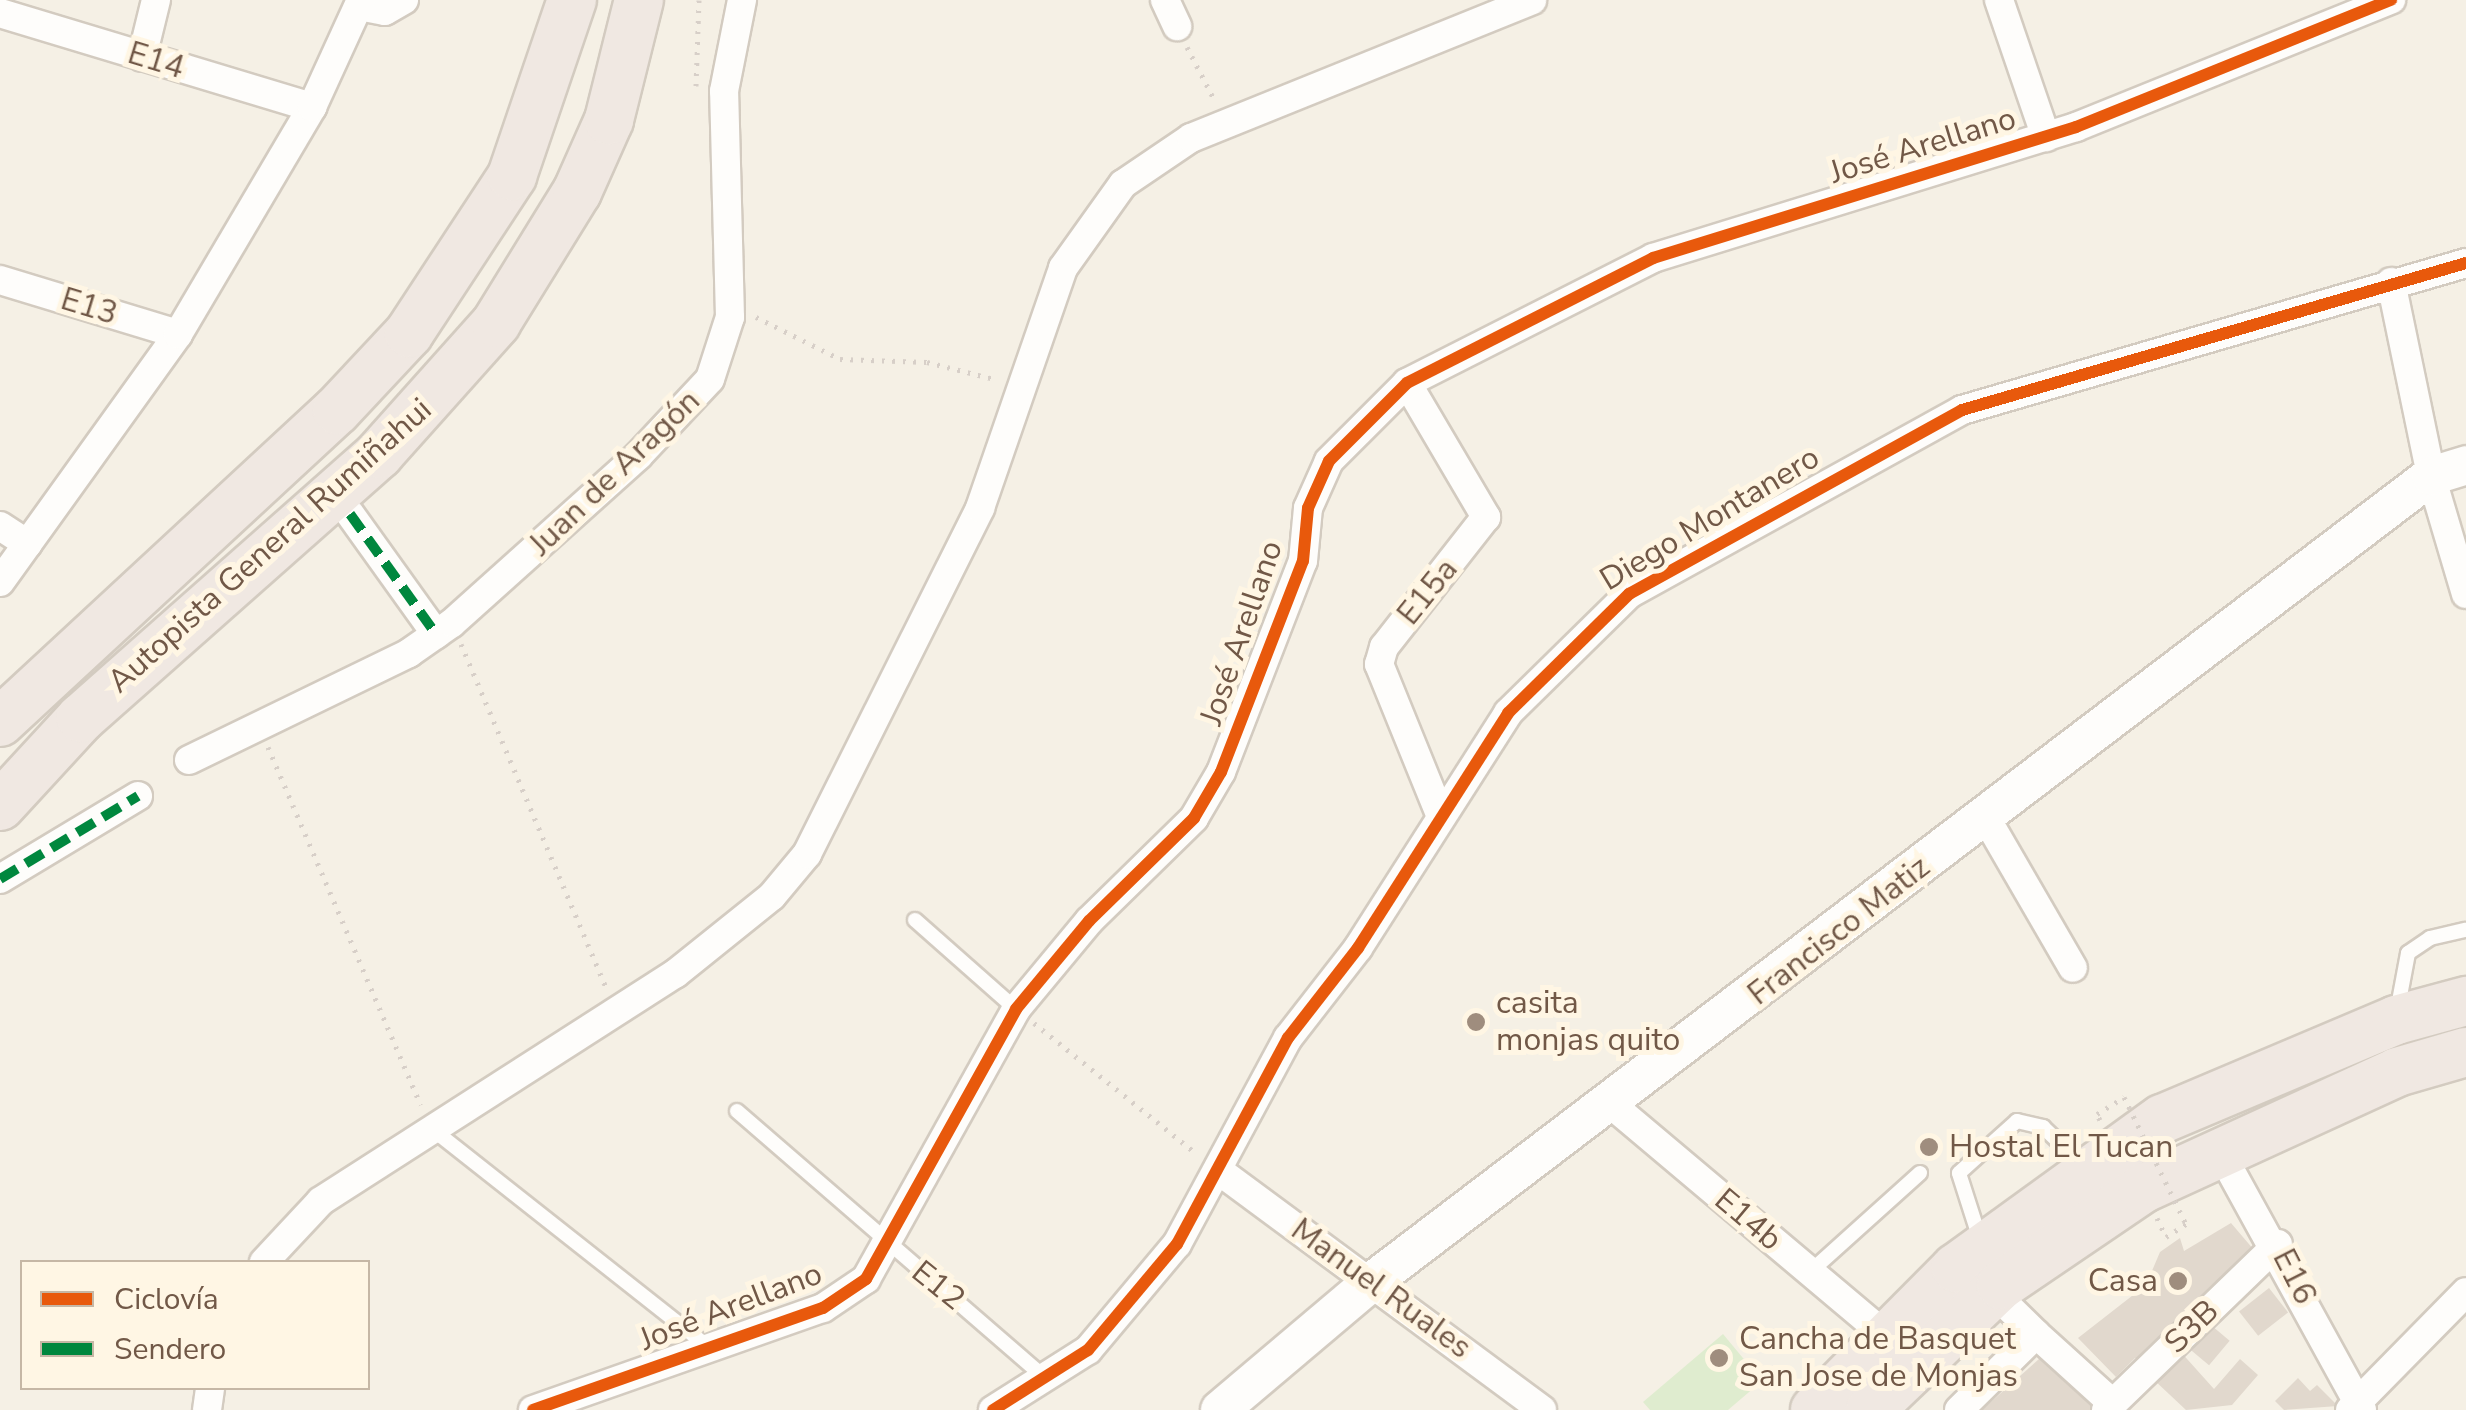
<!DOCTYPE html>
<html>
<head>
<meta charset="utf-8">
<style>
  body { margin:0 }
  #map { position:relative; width:2466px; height:1410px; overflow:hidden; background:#f5f0e5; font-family:"Nunito Sans",sans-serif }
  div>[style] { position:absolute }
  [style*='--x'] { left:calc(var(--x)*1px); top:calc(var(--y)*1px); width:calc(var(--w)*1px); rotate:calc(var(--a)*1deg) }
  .green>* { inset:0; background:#dfeccf }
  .building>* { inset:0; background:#e1d8cd; transform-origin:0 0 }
  .path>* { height:5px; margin-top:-2.5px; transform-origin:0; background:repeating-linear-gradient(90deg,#d7cfc8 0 2.5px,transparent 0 10.5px) }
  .roads { filter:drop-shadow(2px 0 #d3cbc0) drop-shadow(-2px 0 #d3cbc0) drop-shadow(0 2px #d3cbc0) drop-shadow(0 -2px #d3cbc0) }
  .lane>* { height:14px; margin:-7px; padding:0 7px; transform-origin:7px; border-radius:7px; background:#fefdfb }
  .street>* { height:28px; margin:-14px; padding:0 14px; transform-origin:14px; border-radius:14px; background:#fefdfb }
  .secondary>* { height:38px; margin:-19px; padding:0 19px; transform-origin:19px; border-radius:19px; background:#fefdfb }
  .highway>* { height:48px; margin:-24px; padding:0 24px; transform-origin:24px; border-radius:24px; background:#f0e8e2 }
  .path-bridge>* { height:5px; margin-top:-2.5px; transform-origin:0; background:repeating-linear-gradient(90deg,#d7cfc8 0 2.5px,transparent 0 10.5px) }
  .quiet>* { height:10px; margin-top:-5px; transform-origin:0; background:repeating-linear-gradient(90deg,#00873e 0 20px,transparent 0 30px) }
  .cycleway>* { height:12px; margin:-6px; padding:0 6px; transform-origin:6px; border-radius:6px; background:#e8590c }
  .dots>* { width:28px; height:28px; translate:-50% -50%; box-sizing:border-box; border:5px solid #fff6e4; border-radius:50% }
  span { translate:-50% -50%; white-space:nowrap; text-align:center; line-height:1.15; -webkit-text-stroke:10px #fff6e4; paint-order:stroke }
  .street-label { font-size:32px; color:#715847 }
  .poi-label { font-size:32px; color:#715847 }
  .left { translate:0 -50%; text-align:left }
  .right { translate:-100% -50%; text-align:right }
  .legend { position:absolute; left:20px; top:1260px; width:350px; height:130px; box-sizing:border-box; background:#fff6e4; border:2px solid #c6b7a5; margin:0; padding:12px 18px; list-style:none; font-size:30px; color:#715847 }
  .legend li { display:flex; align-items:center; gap:20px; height:50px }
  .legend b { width:50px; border:2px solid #c6b7a5 }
</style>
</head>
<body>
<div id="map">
  <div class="green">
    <i style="clip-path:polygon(1723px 1334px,1762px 1381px,1728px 1410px,1650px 1410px,1643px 1402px)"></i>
  </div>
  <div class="building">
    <i style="clip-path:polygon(2231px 1223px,2254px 1250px,2146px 1363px,2135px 1358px,2116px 1377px,2078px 1338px,2146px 1285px,2160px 1252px,2180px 1238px,2184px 1251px)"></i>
    <i style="left:2269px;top:1288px;width:31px;height:38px;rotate:52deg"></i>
    <i style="left:2212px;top:1326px;width:23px;height:32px;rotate:40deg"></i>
    <i style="clip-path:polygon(2179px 1350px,2214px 1389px,2240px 1359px,2258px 1375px,2232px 1405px,2186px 1410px,2153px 1379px)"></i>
    <i style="clip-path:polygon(2048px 1351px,2098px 1401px,2094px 1410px,1982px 1410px)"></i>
    <i style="clip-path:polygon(2298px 1378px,2310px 1391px,2317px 1385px,2338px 1406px,2284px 1410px,2275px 1401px)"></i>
  </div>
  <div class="path">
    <i style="--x:1187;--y:47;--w:59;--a:62.6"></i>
    <i style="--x:696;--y:86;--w:86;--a:-88"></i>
    <i style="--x:756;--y:317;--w:94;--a:26.6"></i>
    <i style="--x:840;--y:359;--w:87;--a:2"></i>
    <i style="--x:927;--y:362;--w:73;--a:14.2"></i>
    <i style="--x:461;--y:644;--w:375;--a:67.1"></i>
    <i style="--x:268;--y:747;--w:389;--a:66.9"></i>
    <i style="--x:1034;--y:1023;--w:209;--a:38.8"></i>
    <i style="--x:2100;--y:1120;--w:7;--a:-117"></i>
    <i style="--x:2097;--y:1114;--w:32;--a:-32"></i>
    <i style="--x:2157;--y:1218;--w:21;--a:65"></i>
    <i style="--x:2166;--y:1237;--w:24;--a:-33"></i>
  </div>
  <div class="roads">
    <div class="lane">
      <i style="--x:915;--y:920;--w:135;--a:41.4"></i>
      <i style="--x:2397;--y:1012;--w:60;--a:-79.4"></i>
      <i style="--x:2408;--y:953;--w:27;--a:-34"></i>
      <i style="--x:2430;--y:938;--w:37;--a:-13"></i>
      <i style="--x:737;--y:1111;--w:409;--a:40.9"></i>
      <i style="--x:431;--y:1128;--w:353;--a:38.3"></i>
      <i style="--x:1980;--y:1239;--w:69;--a:-107.7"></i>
      <i style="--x:1959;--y:1173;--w:78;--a:-41.9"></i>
      <i style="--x:2017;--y:1121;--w:27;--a:13"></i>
      <i style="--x:2043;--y:1127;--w:57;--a:43.6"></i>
      <i style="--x:1810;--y:1272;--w:148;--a:-42"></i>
    </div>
    <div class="street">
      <i style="--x:1165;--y:0;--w:29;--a:65"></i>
      <i style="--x:1999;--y:0;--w:145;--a:71.1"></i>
      <i style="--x:359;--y:6;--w:26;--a:11"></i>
      <i style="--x:385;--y:11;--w:22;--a:-30"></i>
      <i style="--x:0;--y:13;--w:326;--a:16.8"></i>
      <i style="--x:142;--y:57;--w:59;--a:-76.2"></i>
      <i style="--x:0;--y:280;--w:186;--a:16.9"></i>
      <i style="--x:2391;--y:282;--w:198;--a:78.3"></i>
      <i style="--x:2431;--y:476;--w:123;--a:73.5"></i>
      <i style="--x:1407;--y:383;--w:156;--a:59.5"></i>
      <i style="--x:1486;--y:517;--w:165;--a:128.1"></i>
      <i style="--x:1384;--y:647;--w:18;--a:106"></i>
      <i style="--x:1379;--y:664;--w:162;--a:67.9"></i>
      <i style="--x:350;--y:514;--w:148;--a:54.4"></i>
      <i style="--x:0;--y:526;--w:33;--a:33"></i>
      <i style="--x:0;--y:582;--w:305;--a:-54.3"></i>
      <i style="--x:178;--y:334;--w:264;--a:-59.4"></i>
      <i style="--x:312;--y:107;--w:118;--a:-65.4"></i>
      <i style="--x:189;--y:760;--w:245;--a:-25.9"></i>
      <i style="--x:409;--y:653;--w:52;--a:-34.9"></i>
      <i style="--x:452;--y:623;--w:250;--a:-41.9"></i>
      <i style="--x:638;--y:456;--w:105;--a:-46.9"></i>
      <i style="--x:710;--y:379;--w:65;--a:-72.1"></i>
      <i style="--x:730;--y:317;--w:226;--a:-91.5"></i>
      <i style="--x:724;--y:91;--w:93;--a:-78.8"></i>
      <i style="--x:1986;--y:818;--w:173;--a:59.9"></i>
      <i style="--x:0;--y:879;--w:161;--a:-31"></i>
      <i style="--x:1612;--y:1105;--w:356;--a:40.1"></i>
      <i style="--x:2218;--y:1148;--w:299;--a:61.2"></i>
      <i style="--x:1218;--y:1170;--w:403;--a:36.5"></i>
      <i style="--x:264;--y:1262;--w:83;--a:-46.9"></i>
      <i style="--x:321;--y:1201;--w:421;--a:-32.7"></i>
      <i style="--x:675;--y:974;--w:124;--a:-38.8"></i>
      <i style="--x:772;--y:896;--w:55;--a:-50.2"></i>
      <i style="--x:807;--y:854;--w:387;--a:-63.4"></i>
      <i style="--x:980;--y:508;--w:254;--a:-70.9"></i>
      <i style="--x:1063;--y:268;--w:103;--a:-54.5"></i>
      <i style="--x:1123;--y:184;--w:82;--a:-34.1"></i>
      <i style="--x:1191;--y:138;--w:368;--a:-22"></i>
      <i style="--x:2036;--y:1334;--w:103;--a:42.2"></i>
      <i style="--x:207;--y:1410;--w:22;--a:-82"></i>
      <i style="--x:533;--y:1410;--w:307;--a:-19.4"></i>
      <i style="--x:823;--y:1308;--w:52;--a:-34"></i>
      <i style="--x:866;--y:1279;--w:309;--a:-60.9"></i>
      <i style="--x:1016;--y:1009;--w:114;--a:-50.3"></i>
      <i style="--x:1089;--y:921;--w:147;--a:-44.4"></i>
      <i style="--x:1194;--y:818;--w:53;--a:-59.6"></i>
      <i style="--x:1221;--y:772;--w:226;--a:-68.8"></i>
      <i style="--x:1303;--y:561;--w:53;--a:-84.6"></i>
      <i style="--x:1308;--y:508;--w:51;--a:-65.9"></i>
      <i style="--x:1329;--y:461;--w:110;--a:-45"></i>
      <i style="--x:1407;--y:383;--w:276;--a:-26.9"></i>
      <i style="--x:1653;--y:258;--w:443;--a:-17.2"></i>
      <i style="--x:2076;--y:127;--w:340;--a:-22"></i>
      <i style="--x:993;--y:1410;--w:112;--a:-32.3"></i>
      <i style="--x:1088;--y:1350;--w:138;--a:-50"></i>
      <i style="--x:1177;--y:1244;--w:234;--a:-61.7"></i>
      <i style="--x:1288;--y:1038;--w:114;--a:-52.1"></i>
      <i style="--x:1358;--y:948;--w:279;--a:-57.4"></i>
      <i style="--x:1508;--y:713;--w:170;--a:-44.5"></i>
      <i style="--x:1629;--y:594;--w:380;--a:-28.9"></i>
      <i style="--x:1962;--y:410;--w:525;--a:-16.26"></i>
      <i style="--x:1959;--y:1410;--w:108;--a:-44.6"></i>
      <i style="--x:2036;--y:1334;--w:60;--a:-135.7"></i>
      <i style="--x:2106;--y:1410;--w:239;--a:-44"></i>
      <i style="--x:2350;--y:1410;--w:165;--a:-45.5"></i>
    </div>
    <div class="secondary">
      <i style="--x:1220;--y:1410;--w:202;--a:-40.2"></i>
      <i style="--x:1374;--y:1280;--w:1328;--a:-37.26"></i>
      <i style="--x:2431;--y:476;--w:37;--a:-17"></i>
    </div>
    <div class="highway">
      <i style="--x:0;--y:722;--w:459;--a:-42.8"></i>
      <i style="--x:337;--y:410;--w:105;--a:-46.9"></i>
      <i style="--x:409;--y:333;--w:188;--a:-56.7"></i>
      <i style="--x:512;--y:176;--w:186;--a:-71.2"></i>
      <i style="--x:0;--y:806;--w:120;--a:-47.4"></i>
      <i style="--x:81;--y:718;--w:398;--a:-41.5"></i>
      <i style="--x:379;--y:454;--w:176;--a:-48.2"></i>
      <i style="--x:496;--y:323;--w:154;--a:-58.3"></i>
      <i style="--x:577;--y:192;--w:79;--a:-66"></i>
      <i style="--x:609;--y:120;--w:124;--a:-76"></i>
      <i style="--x:1815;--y:1410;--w:200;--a:-45.2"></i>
      <i style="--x:1956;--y:1268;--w:254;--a:-35.9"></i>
      <i style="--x:2162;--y:1119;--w:254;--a:-22.9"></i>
      <i style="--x:2396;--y:1020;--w:73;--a:-15.2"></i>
      <i style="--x:1870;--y:1410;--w:181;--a:-43.7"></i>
      <i style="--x:2001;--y:1285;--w:171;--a:-34.2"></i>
      <i style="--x:2142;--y:1189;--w:281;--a:-24.6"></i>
      <i style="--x:2397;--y:1072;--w:72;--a:-16.2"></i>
    </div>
  </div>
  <div class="path-bridge">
    <i style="--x:2124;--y:1097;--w:141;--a:64"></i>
  </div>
  <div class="quiet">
    <i style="--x:350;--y:514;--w:148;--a:54.4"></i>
    <i style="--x:0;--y:879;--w:161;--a:-31"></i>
  </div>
  <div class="cycleway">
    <i style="--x:533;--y:1410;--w:307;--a:-19.4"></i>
    <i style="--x:823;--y:1308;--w:52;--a:-34"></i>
    <i style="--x:866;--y:1279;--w:309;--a:-60.9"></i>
    <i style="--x:1016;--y:1009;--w:114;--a:-50.3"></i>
    <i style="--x:1089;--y:921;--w:147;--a:-44.4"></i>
    <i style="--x:1194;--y:818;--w:53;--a:-59.6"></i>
    <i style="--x:1221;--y:772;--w:226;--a:-68.8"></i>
    <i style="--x:1303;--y:561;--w:53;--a:-84.6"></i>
    <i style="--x:1308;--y:508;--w:51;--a:-65.9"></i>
    <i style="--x:1329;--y:461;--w:110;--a:-45"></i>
    <i style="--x:1407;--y:383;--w:276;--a:-26.9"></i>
    <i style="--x:1653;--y:258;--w:443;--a:-17.2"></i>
    <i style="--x:2076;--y:127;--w:340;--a:-22"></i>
    <i style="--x:993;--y:1410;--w:112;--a:-32.3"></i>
    <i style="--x:1088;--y:1350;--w:138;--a:-50"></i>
    <i style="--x:1177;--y:1244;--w:234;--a:-61.7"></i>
    <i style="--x:1288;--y:1038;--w:114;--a:-52.1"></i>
    <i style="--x:1358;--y:948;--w:279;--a:-57.4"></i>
    <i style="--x:1508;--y:713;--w:170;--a:-44.5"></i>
    <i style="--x:1629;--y:594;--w:380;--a:-28.9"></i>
    <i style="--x:1962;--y:410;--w:525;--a:-16.26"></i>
  </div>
  <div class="dots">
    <i style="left:1476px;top:1022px;background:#9f8d7e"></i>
    <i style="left:1929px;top:1147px;background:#9f8d7e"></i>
    <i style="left:2178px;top:1281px;background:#9f8d7e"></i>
    <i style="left:1719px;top:1358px;background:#9f8d7e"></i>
  </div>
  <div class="street-label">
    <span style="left:156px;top:61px;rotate:17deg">E14</span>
    <span style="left:1923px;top:146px;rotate:-17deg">José Arellano</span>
    <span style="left:89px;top:307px;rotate:17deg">E13</span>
    <span style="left:615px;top:473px;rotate:-44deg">Juan de Aragón</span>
    <span style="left:1710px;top:519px;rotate:-31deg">Diego Montanero</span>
    <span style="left:270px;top:546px;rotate:-42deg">Autopista General Rumiñahui</span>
    <span style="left:1428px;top:592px;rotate:-51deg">E15a</span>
    <span style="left:1242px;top:633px;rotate:-71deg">José Arellano</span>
    <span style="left:1839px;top:931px;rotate:-38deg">Francisco Matiz</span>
    <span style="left:1748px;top:1220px;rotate:40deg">E14b</span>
    <span style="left:2294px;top:1277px;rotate:63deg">E16</span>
    <span style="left:938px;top:1286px;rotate:39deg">E12</span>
    <span style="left:1381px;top:1289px;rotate:36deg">Manuel Ruales</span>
    <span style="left:731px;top:1307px;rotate:-21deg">José Arellano</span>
    <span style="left:2192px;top:1327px;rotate:-44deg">S3B</span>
  </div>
  <div class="poi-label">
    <span class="left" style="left:1496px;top:1022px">casita<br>monjas quito</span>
    <span class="left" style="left:1949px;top:1147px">Hostal El Tucan</span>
    <span class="right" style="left:2158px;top:1281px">Casa</span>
    <span class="left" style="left:1739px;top:1358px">Cancha de Basquet<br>San Jose de Monjas</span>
  </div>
  <ul class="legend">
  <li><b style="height:12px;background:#e8590c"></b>Ciclovía</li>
  <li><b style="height:12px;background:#00873e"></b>Sendero</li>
  </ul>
</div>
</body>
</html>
